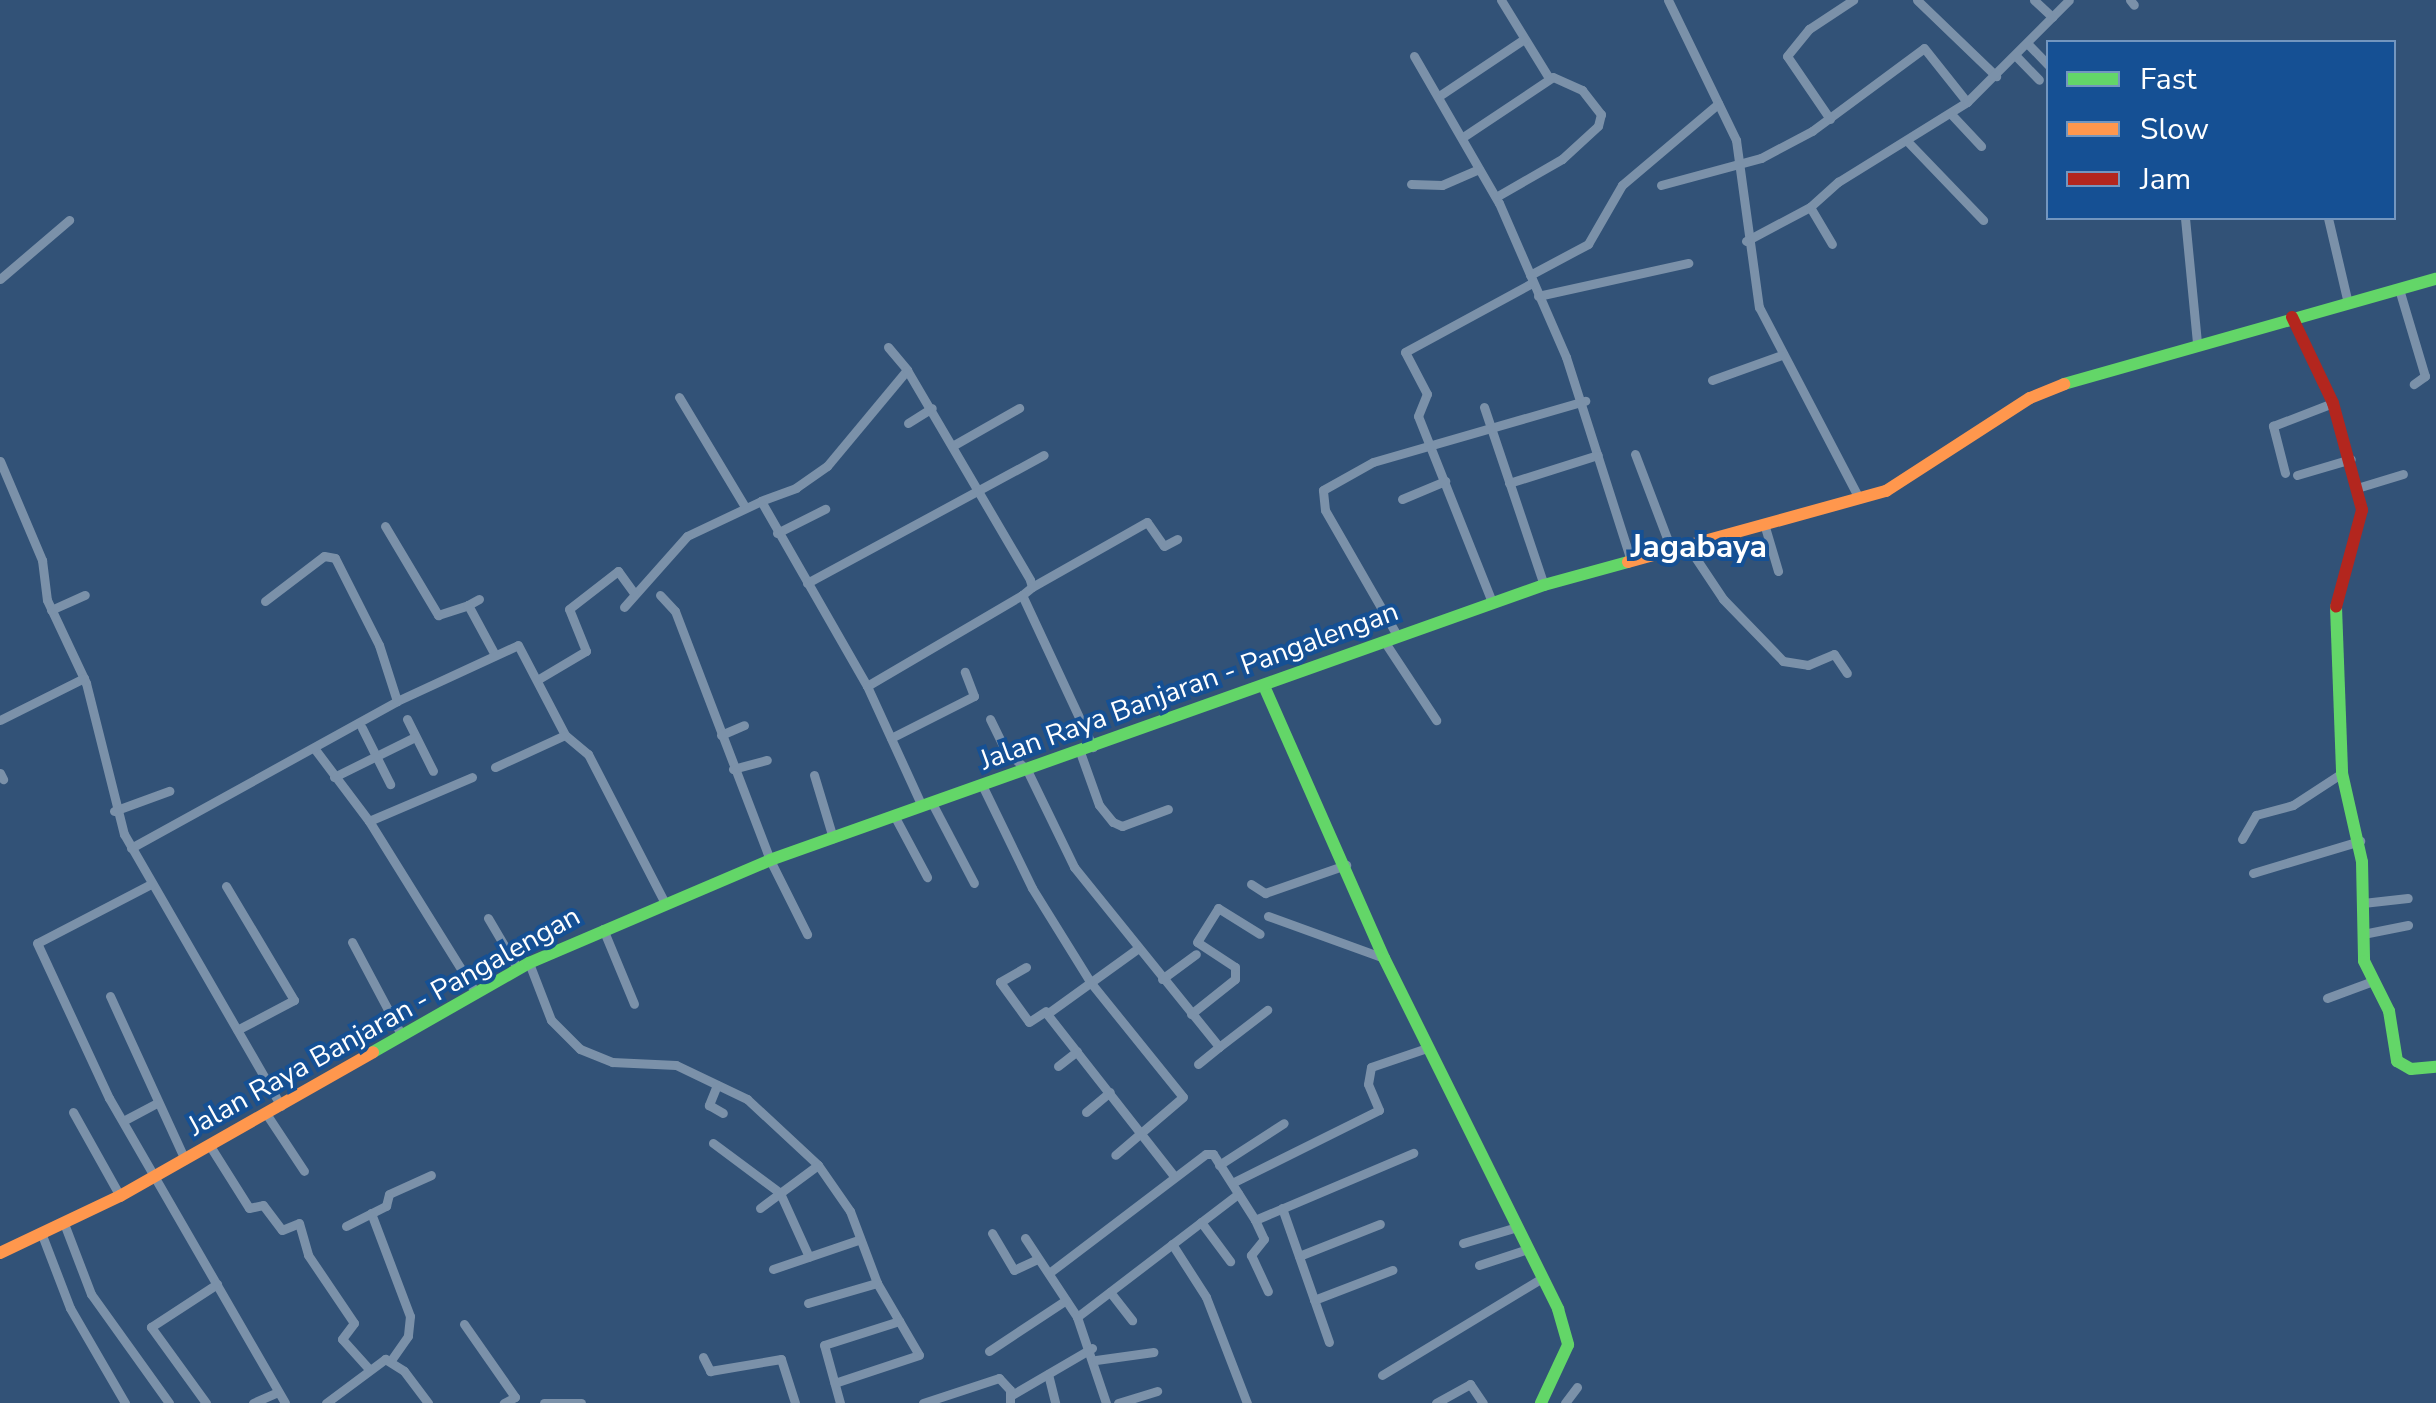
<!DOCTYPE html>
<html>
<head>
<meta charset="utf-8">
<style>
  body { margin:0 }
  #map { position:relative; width:2436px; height:1403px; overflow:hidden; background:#325277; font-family:"Nunito Sans",sans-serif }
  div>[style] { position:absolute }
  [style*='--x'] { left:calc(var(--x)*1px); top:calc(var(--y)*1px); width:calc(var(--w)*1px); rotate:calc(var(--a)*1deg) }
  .street>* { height:9px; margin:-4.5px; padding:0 4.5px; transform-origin:4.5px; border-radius:4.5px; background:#7b91a9 }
  .fast>* { height:12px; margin:-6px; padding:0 6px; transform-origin:6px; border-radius:6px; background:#63d668 }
  .slow>* { height:12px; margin:-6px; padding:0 6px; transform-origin:6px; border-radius:6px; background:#ff974d }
  .jam>* { height:12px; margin:-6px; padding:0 6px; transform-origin:6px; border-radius:6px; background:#b3261e }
  span { translate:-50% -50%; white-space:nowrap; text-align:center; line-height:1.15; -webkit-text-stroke:8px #155094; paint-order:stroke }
  .street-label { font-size:28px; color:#fff }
  .quarter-label { font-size:32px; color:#fff; font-weight:700 }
  .legend { position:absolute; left:2046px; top:40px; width:350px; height:180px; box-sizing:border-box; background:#155094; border:2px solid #7396bf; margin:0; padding:12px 18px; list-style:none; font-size:30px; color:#fff }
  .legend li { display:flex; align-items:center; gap:20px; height:50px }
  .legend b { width:50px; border:2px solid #7396bf }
</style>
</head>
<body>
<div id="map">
  <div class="street">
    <i style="--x:1501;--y:0;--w:92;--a:58.4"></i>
    <i style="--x:1668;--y:0;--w:156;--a:64.1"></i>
    <i style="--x:1736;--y:140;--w:169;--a:82.2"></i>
    <i style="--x:1759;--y:307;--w:216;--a:62.4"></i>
    <i style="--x:1917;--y:0;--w:110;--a:43.9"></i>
    <i style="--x:2034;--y:0;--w:25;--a:43"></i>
    <i style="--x:2130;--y:0;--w:6;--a:51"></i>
    <i style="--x:2028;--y:44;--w:29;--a:46"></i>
    <i style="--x:1414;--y:56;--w:170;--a:60"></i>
    <i style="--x:1499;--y:203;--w:168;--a:66.5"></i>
    <i style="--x:1566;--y:357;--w:214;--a:72.3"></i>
    <i style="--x:2016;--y:56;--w:33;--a:46"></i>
    <i style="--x:1439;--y:96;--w:102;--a:-33.8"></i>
    <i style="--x:1951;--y:114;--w:44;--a:46.8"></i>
    <i style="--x:1830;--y:119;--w:76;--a:-124.3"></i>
    <i style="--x:1787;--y:56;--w:35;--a:-51"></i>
    <i style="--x:1809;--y:29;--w:53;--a:-33.4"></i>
    <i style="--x:1463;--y:137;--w:108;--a:-33.7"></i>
    <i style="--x:1553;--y:77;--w:32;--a:24"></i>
    <i style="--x:1582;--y:90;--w:31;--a:52"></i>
    <i style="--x:1601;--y:114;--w:12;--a:104"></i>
    <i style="--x:1598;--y:126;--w:49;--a:137.5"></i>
    <i style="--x:1562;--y:159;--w:76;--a:150.1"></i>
    <i style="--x:1909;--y:143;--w:107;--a:46.1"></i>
    <i style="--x:1411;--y:184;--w:31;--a:2"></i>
    <i style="--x:1442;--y:185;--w:40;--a:-23.4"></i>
    <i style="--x:1661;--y:185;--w:104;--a:-15.1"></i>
    <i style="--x:1761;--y:158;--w:58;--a:-27.9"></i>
    <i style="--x:1812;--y:131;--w:139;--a:-36.5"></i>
    <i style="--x:1924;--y:48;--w:69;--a:51.5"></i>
    <i style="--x:1810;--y:207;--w:43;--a:59.3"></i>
    <i style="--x:2185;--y:218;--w:125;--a:84.5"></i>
    <i style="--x:2328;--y:218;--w:87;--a:76.8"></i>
    <i style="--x:1746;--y:241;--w:72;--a:-28"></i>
    <i style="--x:1810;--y:207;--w:38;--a:-42"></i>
    <i style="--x:1838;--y:182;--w:152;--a:-31.8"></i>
    <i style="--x:1967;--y:102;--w:144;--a:-45"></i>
    <i style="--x:1530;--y:275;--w:66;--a:-28.1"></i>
    <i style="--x:1588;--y:244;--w:68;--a:-60"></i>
    <i style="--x:1622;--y:185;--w:126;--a:-40.2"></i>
    <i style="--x:0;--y:279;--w:91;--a:-40.5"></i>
    <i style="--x:2399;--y:289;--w:91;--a:73.4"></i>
    <i style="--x:2425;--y:376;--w:14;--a:144"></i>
    <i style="--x:1538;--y:296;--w:154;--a:-12.4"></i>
    <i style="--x:888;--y:347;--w:30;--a:50"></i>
    <i style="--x:907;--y:370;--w:125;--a:129.8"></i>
    <i style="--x:827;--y:466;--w:38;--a:145"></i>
    <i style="--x:796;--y:488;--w:37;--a:160"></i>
    <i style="--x:761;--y:501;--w:213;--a:60.2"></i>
    <i style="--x:867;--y:686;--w:132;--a:65.4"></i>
    <i style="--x:907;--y:370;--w:243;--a:59.6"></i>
    <i style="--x:1030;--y:580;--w:7;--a:74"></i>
    <i style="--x:1032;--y:587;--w:13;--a:141"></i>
    <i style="--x:1022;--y:595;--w:168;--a:65"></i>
    <i style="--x:1712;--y:380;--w:74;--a:-19.7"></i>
    <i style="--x:679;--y:397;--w:126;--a:59"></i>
    <i style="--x:1484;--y:407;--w:188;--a:71.4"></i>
    <i style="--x:908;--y:423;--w:28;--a:-32"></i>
    <i style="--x:954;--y:445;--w:75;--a:-29.6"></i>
    <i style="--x:1635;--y:454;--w:102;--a:69.2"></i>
    <i style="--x:0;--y:461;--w:108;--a:67"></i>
    <i style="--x:42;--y:560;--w:40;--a:82.9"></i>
    <i style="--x:47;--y:600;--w:92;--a:64.8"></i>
    <i style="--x:86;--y:683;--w:156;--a:75.9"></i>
    <i style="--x:124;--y:834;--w:314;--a:60"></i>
    <i style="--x:2285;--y:473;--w:49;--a:-104.3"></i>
    <i style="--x:2273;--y:426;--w:64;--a:-21"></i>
    <i style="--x:2297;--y:475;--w:56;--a:-16.5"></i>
    <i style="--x:1509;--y:483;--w:93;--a:-17.5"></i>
    <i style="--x:2357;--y:488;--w:48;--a:-16.9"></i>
    <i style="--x:1402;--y:499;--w:47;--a:-22.7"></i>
    <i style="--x:385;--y:526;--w:104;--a:59.2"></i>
    <i style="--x:438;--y:615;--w:32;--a:-18"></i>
    <i style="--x:1765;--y:527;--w:46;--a:73.5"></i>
    <i style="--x:777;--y:533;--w:54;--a:-26.6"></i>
    <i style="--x:1687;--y:545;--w:65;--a:56.3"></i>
    <i style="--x:1723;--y:599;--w:86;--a:45.9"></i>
    <i style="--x:1783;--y:661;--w:25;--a:9"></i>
    <i style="--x:1808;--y:665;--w:28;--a:-23"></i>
    <i style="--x:1834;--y:654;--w:23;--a:56"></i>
    <i style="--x:807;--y:583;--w:269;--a:-28.4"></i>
    <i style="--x:1032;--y:587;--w:132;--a:-29.5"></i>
    <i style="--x:1147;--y:522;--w:29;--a:55"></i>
    <i style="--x:1164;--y:546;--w:15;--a:-28"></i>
    <i style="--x:660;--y:595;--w:22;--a:47"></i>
    <i style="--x:675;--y:611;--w:267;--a:69.1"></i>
    <i style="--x:770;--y:860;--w:83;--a:63.4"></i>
    <i style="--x:479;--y:599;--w:13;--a:151"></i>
    <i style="--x:468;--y:605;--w:57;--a:61.6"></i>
    <i style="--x:265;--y:601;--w:74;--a:-37.3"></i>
    <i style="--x:324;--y:556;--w:11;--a:10"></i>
    <i style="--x:335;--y:558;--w:97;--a:63.2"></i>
    <i style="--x:379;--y:645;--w:59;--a:72.2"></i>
    <i style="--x:1492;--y:602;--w:200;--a:-111.7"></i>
    <i style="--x:1418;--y:416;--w:24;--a:-68"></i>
    <i style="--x:1427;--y:394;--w:47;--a:-117.6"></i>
    <i style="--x:1405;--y:352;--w:145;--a:-28.5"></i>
    <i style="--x:624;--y:607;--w:95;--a:-48.4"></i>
    <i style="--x:687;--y:536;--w:82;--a:-25.3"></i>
    <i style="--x:51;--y:610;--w:37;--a:-24"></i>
    <i style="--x:1398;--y:637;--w:146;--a:-119.9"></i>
    <i style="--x:1325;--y:510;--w:20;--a:-96"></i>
    <i style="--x:1323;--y:490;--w:57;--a:-29.2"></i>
    <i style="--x:1373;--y:462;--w:221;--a:-16.1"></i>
    <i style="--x:1384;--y:641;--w:95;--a:56.6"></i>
    <i style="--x:537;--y:680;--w:57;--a:-30.6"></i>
    <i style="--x:586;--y:651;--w:45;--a:-112"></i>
    <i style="--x:569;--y:609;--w:62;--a:-37.8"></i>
    <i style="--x:618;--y:571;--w:27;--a:54"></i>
    <i style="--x:867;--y:686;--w:180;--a:-30.4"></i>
    <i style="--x:407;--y:719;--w:58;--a:63.4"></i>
    <i style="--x:990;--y:719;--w:34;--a:64"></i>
    <i style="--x:1005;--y:750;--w:30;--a:42"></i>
    <i style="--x:1027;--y:770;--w:108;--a:64.1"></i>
    <i style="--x:1074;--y:867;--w:231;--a:51.1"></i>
    <i style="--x:1219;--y:1047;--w:61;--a:-37.6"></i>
    <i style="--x:0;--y:720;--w:94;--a:-26.6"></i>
    <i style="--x:362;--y:728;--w:63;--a:63.4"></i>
    <i style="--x:565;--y:735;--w:30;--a:40"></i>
    <i style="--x:588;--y:754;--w:168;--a:62.7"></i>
    <i style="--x:721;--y:735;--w:25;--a:-23"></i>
    <i style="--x:891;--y:738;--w:93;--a:-26.8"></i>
    <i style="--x:974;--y:696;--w:26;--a:-111"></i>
    <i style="--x:314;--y:748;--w:91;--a:53"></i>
    <i style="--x:369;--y:821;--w:203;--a:58.1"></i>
    <i style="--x:1080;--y:752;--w:56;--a:70.3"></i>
    <i style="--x:1099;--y:805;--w:22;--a:51"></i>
    <i style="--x:1113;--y:822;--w:10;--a:24"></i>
    <i style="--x:1122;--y:826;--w:49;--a:-20.3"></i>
    <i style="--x:733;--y:769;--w:35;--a:-15"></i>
    <i style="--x:0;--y:773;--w:7;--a:63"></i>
    <i style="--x:814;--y:775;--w:66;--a:73.2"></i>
    <i style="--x:334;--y:777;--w:90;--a:-26.3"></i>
    <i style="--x:983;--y:787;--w:112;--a:64.1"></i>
    <i style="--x:1032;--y:888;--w:112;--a:58.2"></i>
    <i style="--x:1091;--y:983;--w:146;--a:51.1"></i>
    <i style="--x:1183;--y:1097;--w:89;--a:139.5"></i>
    <i style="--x:933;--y:805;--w:88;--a:62.3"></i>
    <i style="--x:114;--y:811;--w:59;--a:-20"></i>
    <i style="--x:896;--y:819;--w:66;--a:61.9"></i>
    <i style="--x:369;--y:821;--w:112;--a:-23.1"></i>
    <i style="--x:2242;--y:839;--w:28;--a:-60"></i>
    <i style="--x:2256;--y:815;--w:38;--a:-15"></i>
    <i style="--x:2293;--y:805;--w:59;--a:-33.1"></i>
    <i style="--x:131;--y:848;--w:304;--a:-28.9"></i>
    <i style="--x:397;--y:701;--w:133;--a:-24.8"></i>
    <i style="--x:518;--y:645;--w:102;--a:62.4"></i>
    <i style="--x:565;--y:735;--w:77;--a:155.4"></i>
    <i style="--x:2253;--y:873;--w:112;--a:-16.7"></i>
    <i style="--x:151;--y:884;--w:128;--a:152.6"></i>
    <i style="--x:37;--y:943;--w:171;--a:65.1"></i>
    <i style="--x:109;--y:1098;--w:352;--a:60"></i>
    <i style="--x:1251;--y:884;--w:17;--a:33"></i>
    <i style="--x:1265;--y:893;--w:86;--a:-19.1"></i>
    <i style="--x:226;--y:886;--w:133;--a:59.2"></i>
    <i style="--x:294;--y:1000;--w:64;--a:152.2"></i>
    <i style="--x:2363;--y:903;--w:45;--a:-6.3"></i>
    <i style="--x:1268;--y:916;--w:123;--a:19.9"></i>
    <i style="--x:488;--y:918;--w:59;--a:59.5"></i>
    <i style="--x:603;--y:929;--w:81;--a:67.5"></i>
    <i style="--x:2363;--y:934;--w:46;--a:-11.3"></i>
    <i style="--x:352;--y:942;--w:106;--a:62"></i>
    <i style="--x:1137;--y:949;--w:111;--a:144.2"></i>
    <i style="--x:1047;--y:1014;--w:206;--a:51.9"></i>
    <i style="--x:529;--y:963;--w:61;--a:68.9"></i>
    <i style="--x:551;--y:1020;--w:41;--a:45"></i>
    <i style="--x:580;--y:1049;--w:35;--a:22"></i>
    <i style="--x:612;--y:1062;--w:64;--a:2.7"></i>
    <i style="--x:676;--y:1065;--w:79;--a:25.6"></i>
    <i style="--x:747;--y:1099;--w:97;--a:42.9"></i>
    <i style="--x:818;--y:1165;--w:56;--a:55.2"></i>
    <i style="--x:850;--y:1211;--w:77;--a:69.4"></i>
    <i style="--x:877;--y:1283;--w:83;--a:59.7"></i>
    <i style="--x:919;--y:1355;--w:89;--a:161.6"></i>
    <i style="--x:1026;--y:967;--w:30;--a:150"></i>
    <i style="--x:1000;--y:982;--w:49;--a:54.1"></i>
    <i style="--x:1029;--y:1022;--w:20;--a:-33"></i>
    <i style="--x:1162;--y:979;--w:42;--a:-36.3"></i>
    <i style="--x:110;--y:996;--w:180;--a:65.4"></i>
    <i style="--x:2327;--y:998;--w:49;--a:-20.3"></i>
    <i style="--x:1191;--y:1014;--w:56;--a:-38.5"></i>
    <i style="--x:1235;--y:979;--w:12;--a:-90"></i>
    <i style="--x:1235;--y:967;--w:45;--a:-146.7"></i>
    <i style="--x:1197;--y:942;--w:40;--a:-58"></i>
    <i style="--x:1218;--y:908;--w:49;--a:31.8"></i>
    <i style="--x:1198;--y:1064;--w:27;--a:-39"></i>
    <i style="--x:1058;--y:1066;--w:24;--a:-38"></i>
    <i style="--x:717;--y:1085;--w:22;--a:112"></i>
    <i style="--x:709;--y:1105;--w:16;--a:30"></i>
    <i style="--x:73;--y:1112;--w:96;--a:60.8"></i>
    <i style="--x:1086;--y:1112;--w:31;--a:-40"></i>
    <i style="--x:267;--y:1115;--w:67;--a:56.5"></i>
    <i style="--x:123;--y:1121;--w:36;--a:-28"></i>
    <i style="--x:713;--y:1143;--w:84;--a:36.7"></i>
    <i style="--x:780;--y:1193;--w:70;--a:65.6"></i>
    <i style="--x:210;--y:1146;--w:73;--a:57.8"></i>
    <i style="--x:249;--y:1208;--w:14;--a:-12"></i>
    <i style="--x:263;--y:1205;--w:31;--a:53"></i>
    <i style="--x:282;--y:1230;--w:18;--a:-22"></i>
    <i style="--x:299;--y:1223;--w:33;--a:74"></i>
    <i style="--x:308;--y:1255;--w:82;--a:55.9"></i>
    <i style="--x:354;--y:1323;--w:20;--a:127"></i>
    <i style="--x:342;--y:1339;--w:38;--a:48"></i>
    <i style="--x:1219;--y:1165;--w:77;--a:-32.9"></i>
    <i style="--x:1232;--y:1183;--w:164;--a:-26.4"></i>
    <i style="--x:1379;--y:1110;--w:28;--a:-113"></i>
    <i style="--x:1368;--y:1084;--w:17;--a:-80"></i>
    <i style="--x:1371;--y:1067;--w:59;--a:-18.7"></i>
    <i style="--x:760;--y:1208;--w:72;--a:-36.6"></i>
    <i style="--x:1282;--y:1208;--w:142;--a:70.7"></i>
    <i style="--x:371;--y:1213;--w:110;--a:69.3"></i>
    <i style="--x:410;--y:1316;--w:20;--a:96"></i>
    <i style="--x:408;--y:1336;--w:29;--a:125"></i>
    <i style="--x:1255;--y:1220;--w:21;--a:65"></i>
    <i style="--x:1264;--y:1239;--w:21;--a:129"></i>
    <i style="--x:1251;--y:1255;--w:40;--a:65"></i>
    <i style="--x:1201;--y:1222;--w:49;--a:53.4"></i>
    <i style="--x:65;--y:1226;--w:73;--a:69.1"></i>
    <i style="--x:91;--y:1294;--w:134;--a:54.4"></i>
    <i style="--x:346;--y:1226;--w:45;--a:-26.6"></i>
    <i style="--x:386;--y:1206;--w:12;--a:-76"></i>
    <i style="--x:389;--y:1194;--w:46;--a:-24.3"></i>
    <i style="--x:992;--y:1233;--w:43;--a:59.3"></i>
    <i style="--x:1014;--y:1270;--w:26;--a:-25"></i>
    <i style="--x:42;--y:1235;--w:78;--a:69"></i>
    <i style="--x:70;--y:1308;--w:110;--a:59.9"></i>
    <i style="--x:1025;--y:1238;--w:95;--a:56.6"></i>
    <i style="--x:1077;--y:1317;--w:91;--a:71.4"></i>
    <i style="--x:1463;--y:1243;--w:56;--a:-16.5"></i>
    <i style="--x:1172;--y:1244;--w:63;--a:57.3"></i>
    <i style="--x:1206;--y:1297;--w:114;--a:68.9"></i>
    <i style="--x:1299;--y:1256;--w:87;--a:-21.6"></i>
    <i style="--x:1479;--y:1265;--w:52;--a:-18.1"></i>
    <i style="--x:773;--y:1269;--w:90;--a:-18.8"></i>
    <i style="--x:1049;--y:1273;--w:197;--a:-37.2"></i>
    <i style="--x:1206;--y:1154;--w:7;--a:0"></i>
    <i style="--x:1213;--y:1154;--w:78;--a:57.5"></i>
    <i style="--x:1255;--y:1220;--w:172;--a:-23"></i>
    <i style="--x:1110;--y:1292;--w:36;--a:52"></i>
    <i style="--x:1314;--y:1300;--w:84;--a:-21"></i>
    <i style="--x:808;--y:1303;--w:72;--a:-16.2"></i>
    <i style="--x:1077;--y:1317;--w:203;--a:-37.4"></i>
    <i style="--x:464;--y:1324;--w:89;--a:55.1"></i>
    <i style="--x:515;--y:1397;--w:13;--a:151"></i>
    <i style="--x:989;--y:1351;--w:92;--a:-33.5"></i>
    <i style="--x:703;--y:1357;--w:16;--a:63"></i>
    <i style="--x:710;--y:1371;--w:72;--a:-9.6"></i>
    <i style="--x:781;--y:1359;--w:46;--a:72.3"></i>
    <i style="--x:1096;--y:1360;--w:58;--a:-8"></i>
    <i style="--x:1048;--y:1374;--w:30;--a:76"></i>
    <i style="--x:1382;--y:1375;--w:187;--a:-31.2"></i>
    <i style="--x:1010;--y:1396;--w:95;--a:-30.3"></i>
    <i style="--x:206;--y:1403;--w:94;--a:-125.9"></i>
    <i style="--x:151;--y:1327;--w:79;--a:-33.1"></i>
    <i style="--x:253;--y:1403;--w:27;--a:-24"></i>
    <i style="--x:326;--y:1403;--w:74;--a:-36.7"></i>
    <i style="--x:385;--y:1359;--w:22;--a:32"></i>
    <i style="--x:404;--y:1371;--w:40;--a:53"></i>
    <i style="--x:544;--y:1403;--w:37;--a:0"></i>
    <i style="--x:840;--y:1403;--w:60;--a:-105.4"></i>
    <i style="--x:824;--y:1345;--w:79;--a:-17.7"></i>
    <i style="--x:923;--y:1403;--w:80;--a:-18.2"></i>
    <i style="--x:999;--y:1378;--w:16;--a:47"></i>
    <i style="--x:1010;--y:1390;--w:13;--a:90"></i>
    <i style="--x:1118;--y:1403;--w:41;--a:-17.1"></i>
    <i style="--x:1436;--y:1403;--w:39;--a:-29"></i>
    <i style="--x:1470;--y:1384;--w:23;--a:56"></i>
    <i style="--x:1565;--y:1403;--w:20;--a:-53"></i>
  </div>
  <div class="fast">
    <i style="--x:2064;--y:384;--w:387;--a:-15.8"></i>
    <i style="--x:2336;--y:607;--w:166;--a:87.9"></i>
    <i style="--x:2342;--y:773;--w:91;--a:77.3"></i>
    <i style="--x:2362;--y:862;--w:99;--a:88.8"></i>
    <i style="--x:2364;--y:961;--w:56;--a:63.4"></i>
    <i style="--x:2389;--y:1011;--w:51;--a:80.9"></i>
    <i style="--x:2397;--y:1061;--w:16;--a:30"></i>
    <i style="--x:2411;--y:1069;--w:25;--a:-5"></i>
    <i style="--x:1264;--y:686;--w:297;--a:66.2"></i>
    <i style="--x:1384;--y:958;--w:392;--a:63.6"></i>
    <i style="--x:1558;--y:1309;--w:37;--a:74"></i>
    <i style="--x:1568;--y:1345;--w:64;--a:115"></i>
    <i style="--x:373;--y:1052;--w:180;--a:-29.7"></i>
    <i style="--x:529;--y:963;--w:262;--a:-23.1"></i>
    <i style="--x:770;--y:860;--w:821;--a:-19.56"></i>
    <i style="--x:1544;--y:585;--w:87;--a:-15.3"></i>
  </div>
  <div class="slow">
    <i style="--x:1628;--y:562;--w:268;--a:-15.4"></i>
    <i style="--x:1886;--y:491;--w:171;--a:-32.9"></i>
    <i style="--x:2030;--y:398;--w:37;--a:-22"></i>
    <i style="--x:0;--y:1253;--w:133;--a:-25.4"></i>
    <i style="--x:120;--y:1196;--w:291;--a:-29.6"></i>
  </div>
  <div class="jam">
    <i style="--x:2292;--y:317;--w:95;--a:64.5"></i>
    <i style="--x:2333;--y:403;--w:111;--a:74.8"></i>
    <i style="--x:2362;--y:510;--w:100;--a:105"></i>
  </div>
  <div class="street-label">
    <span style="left:1189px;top:686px;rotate:-20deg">Jalan Raya Banjaran - Pangalengan</span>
    <span style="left:384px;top:1021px;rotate:-29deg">Jalan Raya Banjaran - Pangalengan</span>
  </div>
  <div class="quarter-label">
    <span style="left:1699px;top:547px">Jagabaya</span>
  </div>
  <ul class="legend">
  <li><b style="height:12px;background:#63d668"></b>Fast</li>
  <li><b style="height:12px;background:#ff974d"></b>Slow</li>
  <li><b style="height:12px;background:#b3261e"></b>Jam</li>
  </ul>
</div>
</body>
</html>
